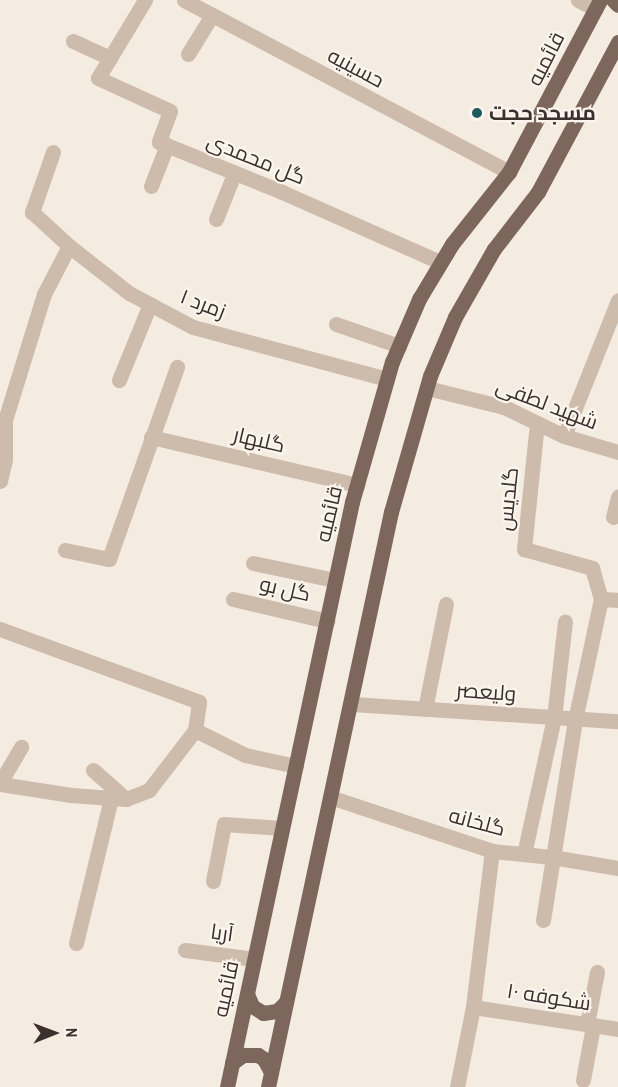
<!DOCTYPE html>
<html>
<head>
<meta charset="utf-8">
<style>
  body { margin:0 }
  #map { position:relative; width:618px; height:1087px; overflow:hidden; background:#f4ebe1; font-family:"Archivo Narrow",Cairo,sans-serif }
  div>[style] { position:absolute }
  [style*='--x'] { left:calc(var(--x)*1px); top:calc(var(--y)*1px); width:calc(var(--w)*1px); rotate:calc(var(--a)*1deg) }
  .minor>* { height:15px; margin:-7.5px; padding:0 7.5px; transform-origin:7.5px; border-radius:7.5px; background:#cdbbac }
  .major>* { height:15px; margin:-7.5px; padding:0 7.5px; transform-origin:7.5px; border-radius:7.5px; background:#7d675c }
  .dots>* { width:16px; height:16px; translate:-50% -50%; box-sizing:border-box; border:3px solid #fbf5ee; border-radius:50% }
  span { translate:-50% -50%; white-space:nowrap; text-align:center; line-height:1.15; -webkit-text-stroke:4.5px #fbf5ee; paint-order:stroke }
  .street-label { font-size:21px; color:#3b302b }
  .poi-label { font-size:21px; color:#3b302b; font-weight:700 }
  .left { translate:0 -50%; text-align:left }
  .north { position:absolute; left:24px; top:1003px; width:60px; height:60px; -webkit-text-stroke:4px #fbf5ee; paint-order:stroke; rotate:89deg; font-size:16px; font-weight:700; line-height:24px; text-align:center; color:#3b302b }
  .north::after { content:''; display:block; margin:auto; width:21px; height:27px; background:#3b302b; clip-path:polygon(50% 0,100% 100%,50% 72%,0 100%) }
</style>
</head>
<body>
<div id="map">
  <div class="minor">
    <i style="--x:145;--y:0;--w:91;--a:121.1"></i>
    <i style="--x:98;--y:78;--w:79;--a:24.6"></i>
    <i style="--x:170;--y:111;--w:33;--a:110"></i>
    <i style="--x:159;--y:142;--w:133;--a:22.1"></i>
    <i style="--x:282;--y:192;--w:173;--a:23.9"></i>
    <i style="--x:184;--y:0;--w:368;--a:27.9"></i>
    <i style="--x:578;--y:0;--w:20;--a:27"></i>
    <i style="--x:73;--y:41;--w:41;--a:24.7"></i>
    <i style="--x:188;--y:54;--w:46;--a:-58.4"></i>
    <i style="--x:53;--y:152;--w:64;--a:109.3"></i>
    <i style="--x:32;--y:212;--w:50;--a:42.6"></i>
    <i style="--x:69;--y:246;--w:76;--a:38.1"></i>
    <i style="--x:129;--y:293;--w:72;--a:28"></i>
    <i style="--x:193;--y:327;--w:201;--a:15"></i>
    <i style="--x:151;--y:186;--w:44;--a:-68.7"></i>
    <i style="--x:216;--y:219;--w:48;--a:-68.2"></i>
    <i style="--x:336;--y:324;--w:67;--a:19.2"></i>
    <i style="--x:119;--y:380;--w:82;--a:-67.8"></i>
    <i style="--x:427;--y:388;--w:79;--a:13.9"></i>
    <i style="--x:504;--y:407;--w:67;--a:25.8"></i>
    <i style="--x:564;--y:436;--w:56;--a:16.5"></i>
    <i style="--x:537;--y:423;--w:127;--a:95.9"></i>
    <i style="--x:524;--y:549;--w:71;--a:15.6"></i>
    <i style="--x:592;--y:568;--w:32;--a:74"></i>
    <i style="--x:564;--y:436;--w:146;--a:-68.3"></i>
    <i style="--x:151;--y:437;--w:212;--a:13.1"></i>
    <i style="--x:0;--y:481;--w:22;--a:-77"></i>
    <i style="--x:5;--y:460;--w:40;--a:-90"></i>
    <i style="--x:5;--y:420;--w:132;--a:-72.8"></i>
    <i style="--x:44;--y:294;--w:54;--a:-62.5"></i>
    <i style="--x:613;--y:517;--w:21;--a:-76"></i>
    <i style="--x:65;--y:550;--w:45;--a:11.6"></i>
    <i style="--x:109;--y:559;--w:204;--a:-70.5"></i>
    <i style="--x:253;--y:563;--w:84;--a:11.7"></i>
    <i style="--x:233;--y:599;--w:97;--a:13.2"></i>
    <i style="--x:0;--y:629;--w:212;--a:20.1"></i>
    <i style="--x:199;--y:702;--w:28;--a:98"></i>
    <i style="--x:352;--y:704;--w:267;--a:3.7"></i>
    <i style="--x:425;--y:709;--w:107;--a:-78.7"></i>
    <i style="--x:93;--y:770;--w:44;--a:41.3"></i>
    <i style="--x:0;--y:783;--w:42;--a:-59.7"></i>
    <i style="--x:0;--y:784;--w:72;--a:8.8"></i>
    <i style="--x:71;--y:795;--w:55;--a:4.2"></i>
    <i style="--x:126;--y:799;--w:25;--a:-21"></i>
    <i style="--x:149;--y:790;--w:76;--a:-52.5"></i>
    <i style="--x:195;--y:730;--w:56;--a:26.6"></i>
    <i style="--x:245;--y:755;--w:52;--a:12.2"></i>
    <i style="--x:330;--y:797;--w:171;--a:18.4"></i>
    <i style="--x:492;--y:851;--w:60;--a:5.7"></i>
    <i style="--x:552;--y:857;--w:67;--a:9.5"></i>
    <i style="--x:524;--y:854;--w:139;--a:-77.6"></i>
    <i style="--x:554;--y:718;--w:97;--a:-83.5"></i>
    <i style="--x:213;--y:881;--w:58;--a:-79.1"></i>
    <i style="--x:224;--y:824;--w:58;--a:3.9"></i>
    <i style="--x:543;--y:920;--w:203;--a:-80.9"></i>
    <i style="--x:575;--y:720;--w:124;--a:-77.9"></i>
    <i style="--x:601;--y:599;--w:17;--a:3"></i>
    <i style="--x:76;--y:943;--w:149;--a:-76.4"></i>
    <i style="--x:185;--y:950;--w:70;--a:7.4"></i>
    <i style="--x:473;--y:1007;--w:147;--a:8.6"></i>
    <i style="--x:587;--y:1024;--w:53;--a:-79.1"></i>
    <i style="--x:583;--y:1080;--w:55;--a:-79.5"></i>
    <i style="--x:457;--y:1087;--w:82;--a:-78.7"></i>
    <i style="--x:473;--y:1007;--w:157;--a:-83.1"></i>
  </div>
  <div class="major">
    <i style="--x:613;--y:0;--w:7;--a:45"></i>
    <i style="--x:247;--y:994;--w:13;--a:67"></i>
    <i style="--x:252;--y:1006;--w:13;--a:32"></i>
    <i style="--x:263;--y:1013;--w:14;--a:-8"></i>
    <i style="--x:277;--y:1011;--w:13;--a:-45"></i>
    <i style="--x:232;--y:1063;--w:14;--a:-36"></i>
    <i style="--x:243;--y:1055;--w:15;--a:0"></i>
    <i style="--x:258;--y:1055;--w:7;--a:34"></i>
    <i style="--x:264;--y:1059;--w:15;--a:62"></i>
    <i style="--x:227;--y:1087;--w:598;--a:-77.94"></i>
    <i style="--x:352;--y:502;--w:146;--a:-74.1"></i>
    <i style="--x:392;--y:362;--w:69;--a:-66.8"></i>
    <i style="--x:419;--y:299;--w:64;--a:-59"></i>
    <i style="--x:452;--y:244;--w:92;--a:-51.6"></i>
    <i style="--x:509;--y:172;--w:195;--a:-62.1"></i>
    <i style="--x:268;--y:1087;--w:588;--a:-77.93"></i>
    <i style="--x:391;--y:512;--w:141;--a:-74"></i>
    <i style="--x:430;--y:376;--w:64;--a:-67"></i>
    <i style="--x:455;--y:317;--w:78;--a:-60.2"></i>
    <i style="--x:494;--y:249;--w:72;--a:-52.3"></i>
    <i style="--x:538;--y:192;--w:170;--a:-61.9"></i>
  </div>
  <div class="dots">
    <i style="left:477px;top:113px;background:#1f5a5e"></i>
  </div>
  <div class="street-label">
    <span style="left:546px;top:59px;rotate:-63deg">قائمیه</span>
    <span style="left:356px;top:68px;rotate:28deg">حسینیه</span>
    <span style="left:256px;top:159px;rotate:22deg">گل محمدی</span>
    <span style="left:203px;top:304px;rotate:21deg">زمرد ۱</span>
    <span style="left:547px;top:404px;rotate:21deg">شهید لطفی</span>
    <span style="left:259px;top:440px;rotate:13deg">گلبهار</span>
    <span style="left:508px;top:499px;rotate:-84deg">گلدیس</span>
    <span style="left:329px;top:514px;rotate:-77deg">قائمیه</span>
    <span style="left:285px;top:589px;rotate:13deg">گل بو</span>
    <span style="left:486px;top:692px;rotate:4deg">ولیعصر</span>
    <span style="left:477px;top:822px;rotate:15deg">گلخانه</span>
    <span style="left:222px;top:933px;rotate:8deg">آریا</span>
    <span style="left:226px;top:989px;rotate:-78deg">قائمیه</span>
    <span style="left:549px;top:997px;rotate:9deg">شکوفه ۱۰</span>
  </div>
  <div class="poi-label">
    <span class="left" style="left:489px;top:113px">مسجد حجت</span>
  </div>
  <div class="north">N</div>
</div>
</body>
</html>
